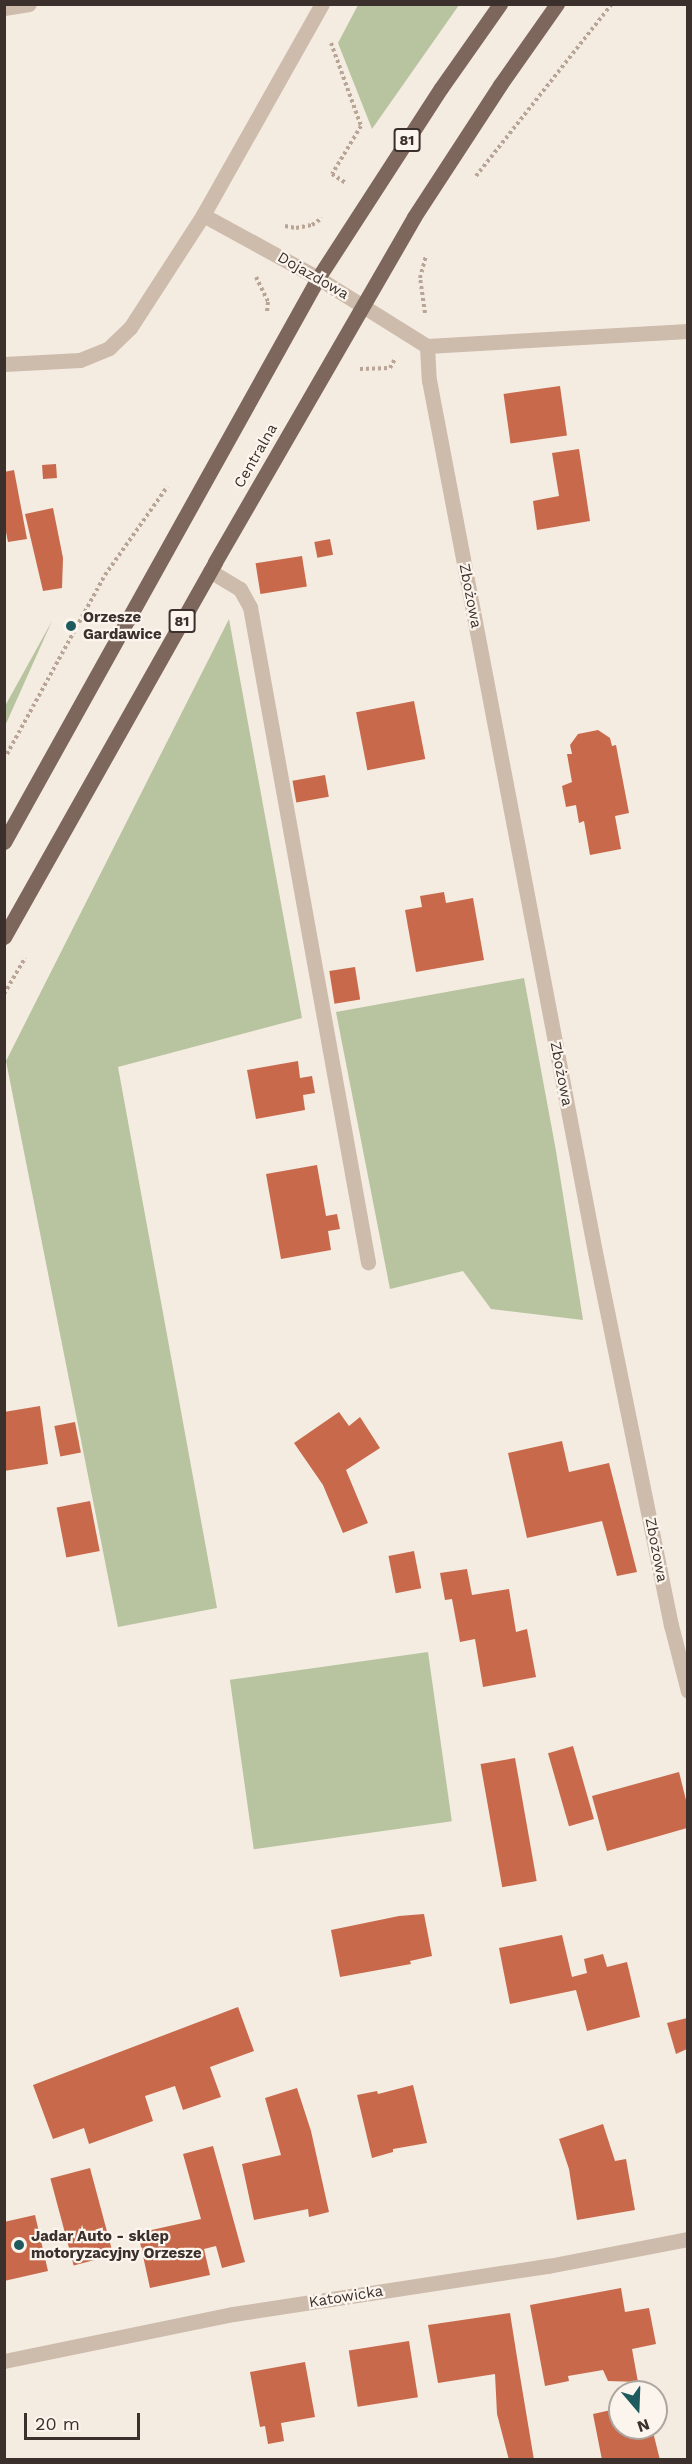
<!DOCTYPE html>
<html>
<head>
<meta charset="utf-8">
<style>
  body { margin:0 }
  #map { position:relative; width:692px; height:2464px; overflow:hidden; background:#f4ebe1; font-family:"Work Sans",sans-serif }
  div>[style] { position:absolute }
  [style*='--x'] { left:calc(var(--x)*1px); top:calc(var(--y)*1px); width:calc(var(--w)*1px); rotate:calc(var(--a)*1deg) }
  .green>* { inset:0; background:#b8c4a0; transform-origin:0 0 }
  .building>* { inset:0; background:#c8694b; transform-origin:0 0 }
  .path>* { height:4px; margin-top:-2px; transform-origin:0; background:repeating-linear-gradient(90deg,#b9a596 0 3px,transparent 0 6px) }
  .service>* { height:15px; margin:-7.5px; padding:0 7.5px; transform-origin:7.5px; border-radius:7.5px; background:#cdbbac }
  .minor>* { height:15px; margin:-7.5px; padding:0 7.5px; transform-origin:7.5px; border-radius:7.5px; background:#cdbbac }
  .tertiary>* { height:15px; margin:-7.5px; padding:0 7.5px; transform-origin:7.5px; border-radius:7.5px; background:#cdbbac }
  .primary>* { height:15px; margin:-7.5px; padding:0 7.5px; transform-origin:7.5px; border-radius:7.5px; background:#7d675c }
  .dots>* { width:16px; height:16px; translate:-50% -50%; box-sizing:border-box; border:3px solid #fbf5ee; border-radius:50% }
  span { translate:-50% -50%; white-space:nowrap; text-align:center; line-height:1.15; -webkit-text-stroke:4.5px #fbf5ee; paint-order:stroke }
  .shield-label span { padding:2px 4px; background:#fbf5ee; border:2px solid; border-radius:4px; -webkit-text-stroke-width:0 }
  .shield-label { font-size:14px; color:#3b302b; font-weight:700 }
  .street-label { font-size:15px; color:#3b302b }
  .poi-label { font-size:15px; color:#3b302b; font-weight:700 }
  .left { translate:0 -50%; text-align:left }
  .frame { position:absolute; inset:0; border:6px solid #3b302b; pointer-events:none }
  .north { position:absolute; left:608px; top:2380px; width:60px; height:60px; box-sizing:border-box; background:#fbf5ee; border:2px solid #aea6a0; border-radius:50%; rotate:161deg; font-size:16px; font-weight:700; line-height:24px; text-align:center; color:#3b302b }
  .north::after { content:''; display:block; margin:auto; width:21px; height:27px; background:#1f5a5e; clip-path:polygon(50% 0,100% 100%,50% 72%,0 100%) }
  .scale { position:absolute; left:24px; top:2413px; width:116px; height:27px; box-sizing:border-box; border:3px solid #3b302b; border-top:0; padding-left:8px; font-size:18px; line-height:21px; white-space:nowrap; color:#3b302b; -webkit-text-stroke:4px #fbf5ee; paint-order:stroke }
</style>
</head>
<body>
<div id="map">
  <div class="green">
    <i style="clip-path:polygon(358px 5px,459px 5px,372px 129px,338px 43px)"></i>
    <i style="clip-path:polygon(229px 619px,302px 1018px,118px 1067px,217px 1608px,118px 1627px,6px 1061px)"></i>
    <i style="clip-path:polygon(52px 621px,5px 726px,5px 706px)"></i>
    <i style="clip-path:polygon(524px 978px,556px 1151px,583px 1320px,491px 1309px,463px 1271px,390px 1289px,336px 1012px)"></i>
    <i style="left:428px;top:1652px;width:171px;height:200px;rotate:82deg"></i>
  </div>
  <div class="building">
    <i style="left:560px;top:386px;width:50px;height:57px;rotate:82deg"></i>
    <i style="clip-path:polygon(579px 449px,590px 521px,537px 530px,533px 501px,559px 496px,552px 453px)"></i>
    <i style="left:56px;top:464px;width:14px;height:14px;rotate:86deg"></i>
    <i style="clip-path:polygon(14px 470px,27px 539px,8px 542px,4px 522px,4px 472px)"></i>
    <i style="clip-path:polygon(53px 508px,63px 558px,62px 588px,43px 591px,25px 514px)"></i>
    <i style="left:330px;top:539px;width:16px;height:16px;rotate:79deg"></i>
    <i style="left:302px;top:556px;width:31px;height:47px;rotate:81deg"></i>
    <i style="left:414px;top:701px;width:59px;height:59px;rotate:79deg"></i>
    <i style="clip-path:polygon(598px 730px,610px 738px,612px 746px,616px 745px,629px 813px,615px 816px,621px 849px,590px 855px,584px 821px,579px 823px,576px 805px,566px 807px,562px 786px,572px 782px,567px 754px,572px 754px,570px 745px,578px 734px)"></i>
    <i style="left:325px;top:775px;width:22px;height:33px;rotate:80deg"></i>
    <i style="clip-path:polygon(444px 892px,446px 903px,473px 898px,484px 960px,416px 972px,405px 910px,422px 907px,420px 896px)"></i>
    <i style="left:355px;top:967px;width:33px;height:26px;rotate:81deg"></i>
    <i style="clip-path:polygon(298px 1061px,300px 1078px,312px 1076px,315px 1093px,303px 1095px,305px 1110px,256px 1119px,247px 1070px)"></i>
    <i style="clip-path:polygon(317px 1165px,326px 1216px,337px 1214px,340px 1229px,328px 1231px,331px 1250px,281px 1259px,266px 1174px)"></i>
    <i style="clip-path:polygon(40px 1406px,48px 1464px,4px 1471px,4px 1412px)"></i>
    <i style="clip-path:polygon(339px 1412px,349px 1426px,360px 1417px,380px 1448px,346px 1470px,368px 1523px,343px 1533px,323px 1485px,294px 1443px)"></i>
    <i style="left:75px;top:1422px;width:31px;height:21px;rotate:79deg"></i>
    <i style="clip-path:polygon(562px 1441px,569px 1472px,609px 1463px,637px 1572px,617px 1576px,602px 1521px,527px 1538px,508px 1453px)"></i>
    <i style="left:90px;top:1501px;width:51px;height:34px;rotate:79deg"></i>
    <i style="left:414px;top:1551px;width:38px;height:26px;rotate:79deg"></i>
    <i style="clip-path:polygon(467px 1569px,472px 1595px,509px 1589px,516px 1632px,527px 1629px,536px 1677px,483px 1687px,475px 1639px,460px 1642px,452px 1599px,445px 1600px,440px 1573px)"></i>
    <i style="left:573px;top:1746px;width:76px;height:26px;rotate:74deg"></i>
    <i style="left:515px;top:1758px;width:125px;height:35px;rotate:80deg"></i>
    <i style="clip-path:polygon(679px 1772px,687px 1804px,687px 1828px,607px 1851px,592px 1796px)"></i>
    <i style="clip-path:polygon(424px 1914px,432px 1956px,410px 1961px,411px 1964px,340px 1977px,331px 1930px,399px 1916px)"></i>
    <i style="clip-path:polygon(562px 1935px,572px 1977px,587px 1973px,584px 1959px,603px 1954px,607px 1967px,627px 1962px,640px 2017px,587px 2031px,576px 1990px,510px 2004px,499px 1948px)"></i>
    <i style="clip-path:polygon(238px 2007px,254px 2051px,210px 2067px,221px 2097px,183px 2110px,175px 2086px,145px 2096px,153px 2121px,89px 2144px,84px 2128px,53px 2139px,33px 2085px)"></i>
    <i style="clip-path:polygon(687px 2018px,687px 2049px,676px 2054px,667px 2023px)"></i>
    <i style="clip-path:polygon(413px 2085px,427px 2143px,393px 2149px,393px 2152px,372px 2158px,357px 2095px,377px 2091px,378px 2094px)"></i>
    <i style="clip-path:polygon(297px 2088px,311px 2131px,329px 2212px,309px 2217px,308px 2209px,254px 2220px,242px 2164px,281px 2155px,265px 2098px)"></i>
    <i style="clip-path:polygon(603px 2124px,615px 2161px,626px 2159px,635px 2210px,577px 2220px,569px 2169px,559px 2139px)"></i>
    <i style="clip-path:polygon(213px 2146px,245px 2262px,222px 2268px,216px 2246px,204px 2249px,210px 2275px,150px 2288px,138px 2233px,201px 2219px,183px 2154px)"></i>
    <i style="left:90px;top:2168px;width:90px;height:41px;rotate:75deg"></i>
    <i style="clip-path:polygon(35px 2215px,48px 2271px,4px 2281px,4px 2222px)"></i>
    <i style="clip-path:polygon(621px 2288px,625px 2312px,649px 2308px,656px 2344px,632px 2349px,638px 2382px,608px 2381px,603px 2370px,568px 2376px,569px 2381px,545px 2386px,530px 2305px)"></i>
    <i style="clip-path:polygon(510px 2313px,519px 2370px,534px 2460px,509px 2460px,497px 2414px,495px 2374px,438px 2383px,428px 2325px)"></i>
    <i style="left:409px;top:2341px;width:57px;height:61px;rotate:81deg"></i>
    <i style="clip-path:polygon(305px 2362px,315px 2417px,281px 2423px,284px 2441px,268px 2444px,265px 2426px,260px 2427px,250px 2372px)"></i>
    <i style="clip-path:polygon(620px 2408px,620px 2428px,652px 2428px,660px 2460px,602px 2460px,593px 2414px)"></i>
  </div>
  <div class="path">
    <i style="--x:331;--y:43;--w:88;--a:70.1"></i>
    <i style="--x:361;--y:126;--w:56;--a:121.1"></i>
    <i style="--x:332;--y:174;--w:17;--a:33"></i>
    <i style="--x:476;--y:176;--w:219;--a:-51.7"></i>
    <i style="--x:285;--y:226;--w:11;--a:10"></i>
    <i style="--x:296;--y:228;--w:16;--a:-11"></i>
    <i style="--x:312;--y:225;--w:12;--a:-35"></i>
    <i style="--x:256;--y:277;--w:28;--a:64"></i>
    <i style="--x:268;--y:302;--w:10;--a:96"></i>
    <i style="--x:425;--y:313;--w:35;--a:-98"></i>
    <i style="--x:420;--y:278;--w:23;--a:-75"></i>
    <i style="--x:360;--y:369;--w:30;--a:-2"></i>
    <i style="--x:390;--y:368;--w:10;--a:-61"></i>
    <i style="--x:7;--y:754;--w:204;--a:-61.3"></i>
    <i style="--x:105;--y:575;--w:108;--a:-54.8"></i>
    <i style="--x:4;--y:994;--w:42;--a:-59.7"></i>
  </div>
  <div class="service">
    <i style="--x:4;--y:8;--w:25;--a:-9"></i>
    <i style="--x:210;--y:571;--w:35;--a:31"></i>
    <i style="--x:240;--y:589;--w:21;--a:61"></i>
    <i style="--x:250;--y:607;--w:666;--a:79.79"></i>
  </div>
  <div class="minor">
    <i style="--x:203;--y:215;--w:131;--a:28.7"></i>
    <i style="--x:318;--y:278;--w:128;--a:32"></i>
    <i style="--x:427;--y:346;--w:261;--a:-3.3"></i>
    <i style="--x:427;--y:346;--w:34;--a:87"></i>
    <i style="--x:429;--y:380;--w:888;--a:79.22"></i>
    <i style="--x:595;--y:1252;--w:381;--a:78.5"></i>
    <i style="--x:671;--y:1625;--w:68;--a:75.6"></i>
    <i style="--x:4;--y:364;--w:76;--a:-3"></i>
    <i style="--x:80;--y:360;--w:31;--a:-22"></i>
    <i style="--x:109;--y:348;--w:29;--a:-44"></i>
    <i style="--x:130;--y:328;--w:135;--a:-57.1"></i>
    <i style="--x:203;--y:215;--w:242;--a:-60.6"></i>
  </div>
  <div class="tertiary">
    <i style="--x:4;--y:2361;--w:234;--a:-11.6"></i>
    <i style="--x:233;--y:2314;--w:319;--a:-8.7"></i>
    <i style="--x:548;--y:2266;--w:143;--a:-10.9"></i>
  </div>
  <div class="primary">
    <i style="--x:4;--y:842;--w:646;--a:-60.89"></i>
    <i style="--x:318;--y:278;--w:226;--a:-57.1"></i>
    <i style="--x:441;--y:88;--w:103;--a:-54.9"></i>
    <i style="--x:4;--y:937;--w:430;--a:-60.6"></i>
    <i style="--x:215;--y:562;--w:398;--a:-60"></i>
    <i style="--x:414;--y:217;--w:158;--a:-56.9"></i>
    <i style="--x:500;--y:85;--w:99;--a:-54.9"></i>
  </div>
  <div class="dots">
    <i style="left:71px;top:626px;background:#1f5a5e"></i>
    <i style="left:19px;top:2245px;background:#1f5a5e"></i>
  </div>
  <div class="shield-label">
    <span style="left:407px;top:140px">81</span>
    <span style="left:182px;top:621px">81</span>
  </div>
  <div class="street-label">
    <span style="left:313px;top:276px;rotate:30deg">Dojazdowa</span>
    <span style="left:256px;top:456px;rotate:-60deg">Centralna</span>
    <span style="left:470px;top:596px;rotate:79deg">Zbożowa</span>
    <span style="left:561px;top:1074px;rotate:79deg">Zbożowa</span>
    <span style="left:656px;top:1550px;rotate:79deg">Zbożowa</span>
    <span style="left:346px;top:2297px;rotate:-9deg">Katowicka</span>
  </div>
  <div class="poi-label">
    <span class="left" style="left:83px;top:626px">Orzesze<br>Gardawice</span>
    <span class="left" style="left:31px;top:2245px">Jadar Auto - sklep<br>motoryzacyjny Orzesze</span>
  </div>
  <div class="frame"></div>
  <div class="north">N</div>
  <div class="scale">20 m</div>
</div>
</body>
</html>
